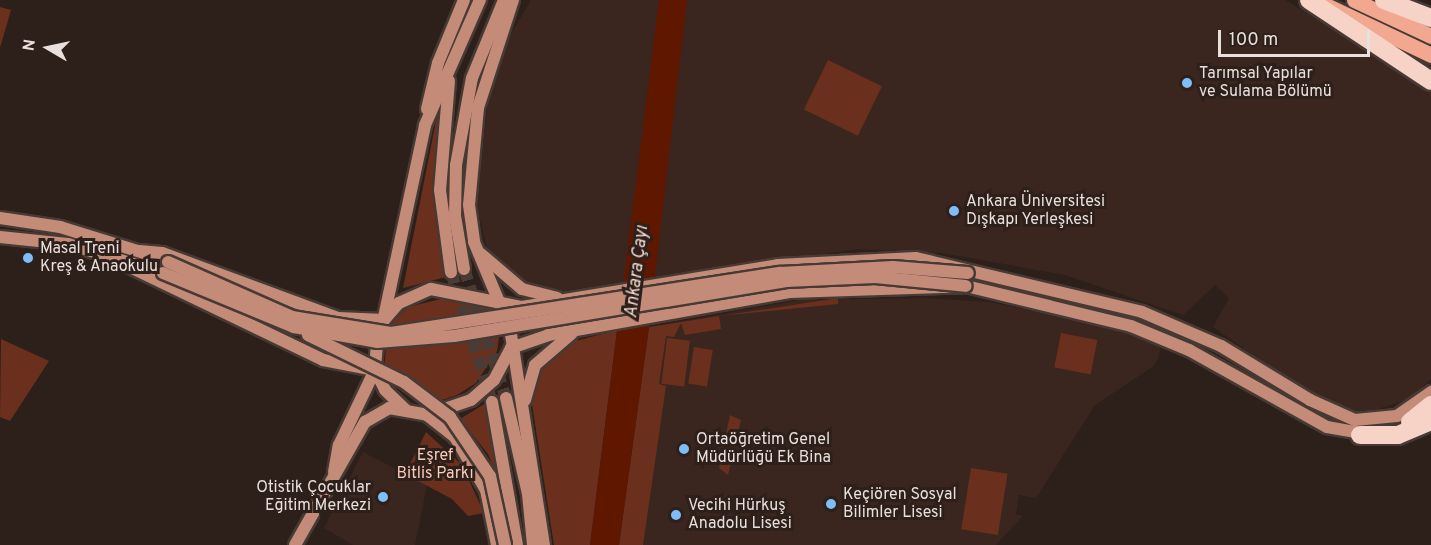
<!DOCTYPE html>
<html>
<head>
<meta charset="utf-8">
<style>
  body { margin:0 }
  #map { position:relative; width:1431px; height:545px; overflow:hidden; background:#2d1f1a; font-family:Overpass,sans-serif }
  div>[style] { position:absolute }
  [style*='--x'] { left:calc(var(--x)*1px); top:calc(var(--y)*1px); width:calc(var(--w)*1px); rotate:calc(var(--a)*1deg) }
  .built>* { inset:0; background:#3a261f }
  .green>* { inset:0; background:#6a301d; transform-origin:0 0 }
  .water>* { inset:0; background:#601700 }
  .secondary-tunnel>* { height:12px; margin-top:-6px; transform-origin:0; background:repeating-linear-gradient(90deg,#493c37 0 12px,transparent 0 18px) }
  .roads { filter:drop-shadow(2px 0 #473a35) drop-shadow(-2px 0 #473a35) drop-shadow(0 2px #473a35) drop-shadow(0 -2px #473a35) }
  .secondary>* { height:12px; margin:-6px; padding:0 6px; transform-origin:6px; border-radius:6px; background:#c48b79 }
  .primary>* { height:15px; margin:-7.5px; padding:0 7.5px; transform-origin:7.5px; border-radius:7.5px; background:#f2a890 }
  .highway>* { height:18px; margin:-9px; padding:0 9px; transform-origin:9px; border-radius:9px; background:#f7d2c6 }
  .bridges { filter:drop-shadow(2px 0 #473a35) drop-shadow(-2px 0 #473a35) drop-shadow(0 2px #473a35) drop-shadow(0 -2px #473a35) }
  .secondary-bridge>* { height:12px; margin:-6px; padding:0 6px; transform-origin:6px; border-radius:6px; background:#c48b79 }
  .dots>* { width:16px; height:16px; translate:-50% -50%; box-sizing:border-box; border:3px solid #2d1f1a; border-radius:50% }
  span { translate:-50% -50%; white-space:nowrap; text-align:center; line-height:1.15; -webkit-text-stroke:6px #2d1f1a; paint-order:stroke }
  .poi-label { font-size:16px; color:#e9dfdc }
  .left { translate:0 -50%; text-align:left }
  .right { translate:-100% -50%; text-align:right }
  .park-label { font-size:16px; color:#f9cbbc }
  .water-label { font-size:18px; color:#f2dbd3; font-style:italic }
  .north { position:absolute; left:18px; top:18px; width:60px; height:60px; -webkit-text-stroke:4px #2d1f1a; paint-order:stroke; rotate:279deg; font-size:16px; font-weight:700; line-height:24px; text-align:center; color:#e9dfdc }
  .north::after { content:''; display:block; margin:auto; width:21px; height:27px; background:#e9dfdc; clip-path:polygon(50% 0,100% 100%,50% 72%,0 100%) }
  .scale { position:absolute; left:1218px; top:30px; width:152px; height:27px; box-sizing:border-box; border:3px solid #e9dfdc; border-top:0; padding-left:8px; font-size:18px; line-height:21px; white-space:nowrap; color:#e9dfdc; -webkit-text-stroke:4px #2d1f1a; paint-order:stroke }
</style>
</head>
<body>
<div id="map">
  <div class="built">
    <i style="clip-path:polygon(531px 0,1285px 0,1431px 88px,1431px 379px,1410px 399px,1365px 413px,1343px 408px,1289px 380px,1213px 327px,1229px 298px,1215px 285px,1183px 315px,1065px 275px,942px 253px,858px 249px,572px 293px,529px 286px,487px 248px,476px 204px,489px 94px,507px 41px)"></i>
    <i style="clip-path:polygon(924px 298px,989px 302px,1100px 324px,1161px 345px,1159px 356px,1154px 366px,1095px 405px,1036px 498px,1019px 495px,1016px 514px,1023px 516px,996px 545px,619px 545px,649px 327px,799px 300px)"></i>
    <i style="clip-path:polygon(363px 452px,427px 485px,415px 545px,353px 545px,324px 528px)"></i>
  </div>
  <div class="green">
    <i style="clip-path:polygon(0 7px,11px 10px,0 48px)"></i>
    <i style="left:828px;top:60px;width:60px;height:55px;rotate:26deg"></i>
    <i style="clip-path:polygon(438px 111px,437px 220px,446px 277px,403px 288px)"></i>
    <i style="clip-path:polygon(449px 297px,490px 308px,500px 331px,497px 351px,476px 383px,457px 395px,439px 401px,414px 398px,393px 385px,384px 370px,388px 326px,408px 307px)"></i>
    <i style="clip-path:polygon(838px 298px,838px 304px,719px 316px,721px 329px,685px 335px,681px 323px,674px 337px,666px 336px,659px 384px,666px 386px,643px 545px,619px 545px,649px 327px)"></i>
    <i style="clip-path:polygon(617px 330px,590px 545px,554px 545px,531px 398px,540px 368px,568px 343px)"></i>
    <i style="left:1061px;top:333px;width:37px;height:35px;rotate:11deg"></i>
    <i style="left:667px;top:338px;width:23px;height:46px;rotate:7deg"></i>
    <i style="clip-path:polygon(1px 339px,49px 361px,10px 421px,0 417px)"></i>
    <i style="left:694px;top:347px;width:19px;height:37px;rotate:9deg"></i>
    <i style="clip-path:polygon(486px 403px,504px 493px,488px 454px,460px 419px)"></i>
    <i style="clip-path:polygon(730px 415px,741px 420px,728px 475px,719px 468px)"></i>
    <i style="clip-path:polygon(426px 432px,462px 465px,484px 513px,468px 516px,452px 499px,405px 474px)"></i>
    <i style="left:971px;top:468px;width:37px;height:62px;rotate:9deg"></i>
  </div>
  <div class="water">
    <i style="clip-path:polygon(659px 0,687px 0,649px 327px,619px 545px,590px 545px)"></i>
  </div>
  <div class="secondary-tunnel">
    <i style="--x:464;--y:269;--w:136;--a:72"></i>
    <i style="--x:451;--y:272;--w:136;--a:72.5"></i>
  </div>
  <div class="roads">
    <div class="secondary">
      <i style="--x:513;--y:0;--w:114;--a:108"></i>
      <i style="--x:478;--y:108;--w:97;--a:95.3"></i>
      <i style="--x:469;--y:205;--w:37;--a:82"></i>
      <i style="--x:474;--y:242;--w:93;--a:67.3"></i>
      <i style="--x:510;--y:328;--w:220;--a:81.1"></i>
      <i style="--x:449;--y:81;--w:109;--a:94.7"></i>
      <i style="--x:440;--y:190;--w:83;--a:82.4"></i>
      <i style="--x:427;--y:109;--w:47;--a:-76.6"></i>
      <i style="--x:438;--y:63;--w:68;--a:-67.6"></i>
      <i style="--x:0;--y:218;--w:61;--a:8.5"></i>
      <i style="--x:60;--y:227;--w:88;--a:17.2"></i>
      <i style="--x:0;--y:237;--w:68;--a:5.9"></i>
      <i style="--x:68;--y:244;--w:99;--a:17"></i>
      <i style="--x:139;--y:251;--w:23;--a:5"></i>
      <i style="--x:162;--y:253;--w:188;--a:20.3"></i>
      <i style="--x:338;--y:318;--w:46;--a:2.5"></i>
      <i style="--x:99;--y:252;--w:249;--a:25.7"></i>
      <i style="--x:323;--y:360;--w:53;--a:10.9"></i>
      <i style="--x:481;--y:254;--w:54;--a:40.5"></i>
      <i style="--x:522;--y:289;--w:36;--a:14"></i>
      <i style="--x:464;--y:269;--w:54;--a:-99.6"></i>
      <i style="--x:455;--y:216;--w:51;--a:-88.9"></i>
      <i style="--x:456;--y:165;--w:88;--a:-79.6"></i>
      <i style="--x:472;--y:78;--w:84;--a:-67.7"></i>
      <i style="--x:384;--y:317;--w:196;--a:-77.9"></i>
      <i style="--x:425;--y:125;--w:137;--a:-66.3"></i>
      <i style="--x:384;--y:320;--w:23;--a:-49"></i>
      <i style="--x:399;--y:303;--w:35;--a:-24"></i>
      <i style="--x:431;--y:289;--w:93;--a:11.2"></i>
      <i style="--x:522;--y:307;--w:259;--a:-9.3"></i>
      <i style="--x:778;--y:265;--w:138;--a:-2.9"></i>
      <i style="--x:916;--y:258;--w:232;--a:13.4"></i>
      <i style="--x:1142;--y:312;--w:86;--a:23.3"></i>
      <i style="--x:1221;--y:346;--w:104;--a:31.2"></i>
      <i style="--x:1310;--y:400;--w:49;--a:24"></i>
      <i style="--x:1355;--y:420;--w:42;--a:-5.4"></i>
      <i style="--x:1397;--y:416;--w:42;--a:-35.2"></i>
      <i style="--x:378;--y:333;--w:37;--a:95"></i>
      <i style="--x:375;--y:370;--w:22;--a:63"></i>
      <i style="--x:385;--y:390;--w:29;--a:44"></i>
      <i style="--x:506;--y:398;--w:98;--a:77.1"></i>
      <i style="--x:528;--y:494;--w:51;--a:84.4"></i>
      <i style="--x:525;--y:400;--w:36;--a:-74"></i>
      <i style="--x:535;--y:365;--w:48;--a:-40.7"></i>
      <i style="--x:492;--y:402;--w:145;--a:80.1"></i>
      <i style="--x:427;--y:415;--w:46;--a:-18.8"></i>
      <i style="--x:471;--y:400;--w:30;--a:-41"></i>
      <i style="--x:494;--y:380;--w:36;--a:-62"></i>
      <i style="--x:511;--y:348;--w:39;--a:-19"></i>
      <i style="--x:548;--y:335;--w:245;--a:-10.1"></i>
      <i style="--x:789;--y:292;--w:177;--a:-1.9"></i>
      <i style="--x:966;--y:286;--w:170;--a:13.6"></i>
      <i style="--x:1131;--y:326;--w:63;--a:22.5"></i>
      <i style="--x:1189;--y:350;--w:158;--a:29.2"></i>
      <i style="--x:1327;--y:427;--w:41;--a:9.9"></i>
      <i style="--x:334;--y:472;--w:27;--a:-80"></i>
      <i style="--x:339;--y:445;--w:83;--a:-64.4"></i>
      <i style="--x:295;--y:545;--w:142;--a:-60.4"></i>
      <i style="--x:365;--y:422;--w:28;--a:-30"></i>
      <i style="--x:389;--y:408;--w:39;--a:10"></i>
      <i style="--x:427;--y:415;--w:36;--a:38"></i>
      <i style="--x:455;--y:437;--w:61;--a:59.7"></i>
      <i style="--x:486;--y:490;--w:56;--a:78.7"></i>
    </div>
    <div class="primary">
      <i style="--x:1354;--y:0;--w:85;--a:25.1"></i>
      <i style="--x:1328;--y:6;--w:114;--a:25.4"></i>
    </div>
    <div class="highway">
      <i style="--x:1309;--y:0;--w:146;--a:33.6"></i>
      <i style="--x:1384;--y:0;--w:50;--a:21"></i>
      <i style="--x:1410;--y:422;--w:27;--a:-39"></i>
      <i style="--x:1360;--y:435;--w:38;--a:0"></i>
      <i style="--x:1398;--y:435;--w:36;--a:-23"></i>
    </div>
  </div>
  <div class="bridges">
    <div class="secondary-bridge">
      <i style="--x:168;--y:262;--w:136;--a:23.9"></i>
      <i style="--x:292;--y:317;--w:100;--a:9.2"></i>
      <i style="--x:391;--y:333;--w:394;--a:-8.8"></i>
      <i style="--x:780;--y:273;--w:113;--a:-3"></i>
      <i style="--x:893;--y:267;--w:75;--a:4.6"></i>
      <i style="--x:163;--y:273;--w:142;--a:22.4"></i>
      <i style="--x:294;--y:327;--w:84;--a:10.2"></i>
      <i style="--x:377;--y:342;--w:77;--a:-4.5"></i>
      <i style="--x:454;--y:336;--w:337;--a:-9.4"></i>
      <i style="--x:786;--y:281;--w:89;--a:-2.6"></i>
      <i style="--x:875;--y:277;--w:91;--a:5.6"></i>
      <i style="--x:308;--y:335;--w:107;--a:26.1"></i>
      <i style="--x:404;--y:382;--w:58;--a:37.3"></i>
      <i style="--x:450;--y:417;--w:71;--a:55.9"></i>
      <i style="--x:490;--y:476;--w:71;--a:77.7"></i>
    </div>
  </div>
  <div class="dots">
    <i style="left:1187px;top:83px;background:#7fbdf9"></i>
    <i style="left:954px;top:211px;background:#7fbdf9"></i>
    <i style="left:28px;top:258px;background:#7fbdf9"></i>
    <i style="left:684px;top:449px;background:#7fbdf9"></i>
    <i style="left:383px;top:497px;background:#7fbdf9"></i>
    <i style="left:831px;top:504px;background:#7fbdf9"></i>
    <i style="left:676px;top:515px;background:#7fbdf9"></i>
  </div>
  <div class="poi-label">
    <span class="left" style="left:1199px;top:83px">Tarımsal Yapılar<br>ve Sulama Bölümü</span>
    <span class="left" style="left:966px;top:211px">Ankara Üniversitesi<br>Dışkapı Yerleşkesi</span>
    <span class="left" style="left:40px;top:258px">Masal Treni<br>Kreş &amp; Anaokulu</span>
    <span class="left" style="left:696px;top:449px">Ortaöğretim Genel<br>Müdürlüğü Ek Bina</span>
    <span class="right" style="left:371px;top:497px">Otistik Çocuklar<br>Eğitim Merkezi</span>
    <span class="left" style="left:843px;top:504px">Keçiören Sosyal<br>Bilimler Lisesi</span>
    <span class="left" style="left:688px;top:515px">Vecihi Hürkuş<br>Anadolu Lisesi</span>
  </div>
  <div class="park-label">
    <span style="left:435px;top:465px">Eşref<br>Bitlis Parkı</span>
  </div>
  <div class="water-label">
    <span style="left:638px;top:272px;rotate:-83deg">Ankara Çayı</span>
  </div>
  <div class="north">N</div>
  <div class="scale">100 m</div>
</div>
</body>
</html>
